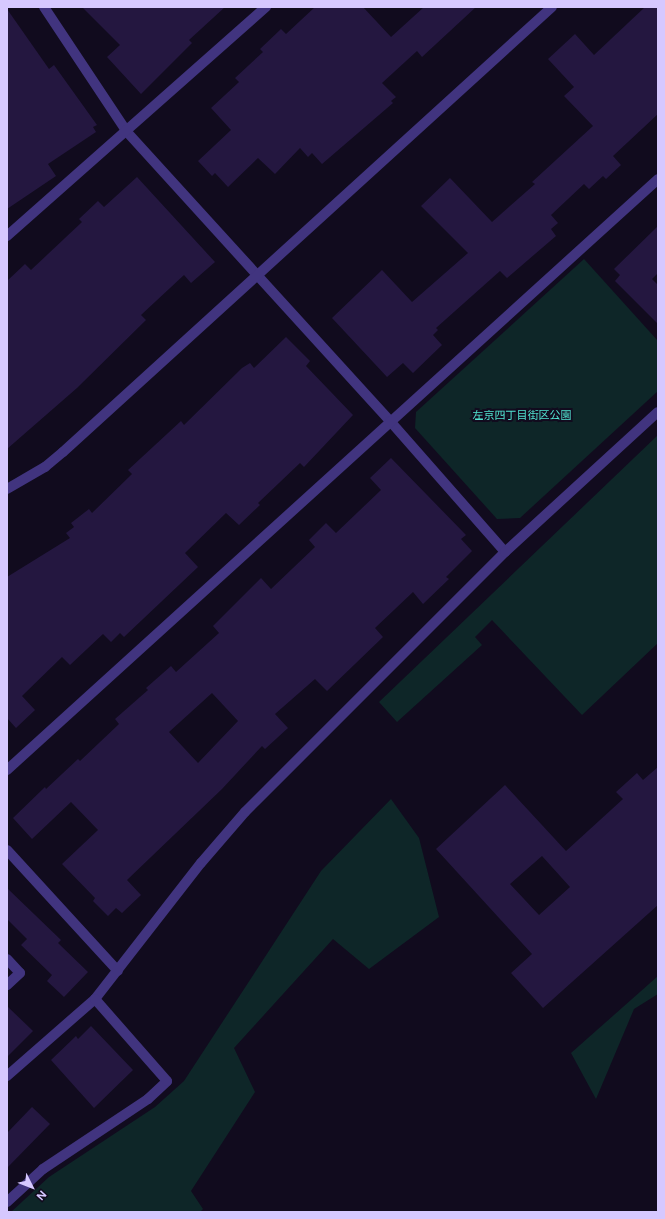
<!DOCTYPE html>
<html>
<head>
<meta charset="utf-8">
<style>
  body { margin:0 }
  #map { position:relative; width:665px; height:1219px; overflow:hidden; background:#110b1e; font-family:Figtree,"Noto Sans JP",sans-serif }
  div>[style] { position:absolute }
  [style*='--x'] { left:calc(var(--x)*1px); top:calc(var(--y)*1px); width:calc(var(--w)*1px); rotate:calc(var(--a)*1deg) }
  .green>* { inset:0; background:#0e2628 }
  .building>* { inset:0; background:#241740 }
  .minor>* { height:10px; margin:-5px; padding:0 5px; transform-origin:5px; border-radius:5px; background:#41347f }
  .tertiary>* { height:10px; margin:-5px; padding:0 5px; transform-origin:5px; border-radius:5px; background:#41347f }
  span { translate:-50% -50%; white-space:nowrap; text-align:center; line-height:1.15; -webkit-text-stroke:4px #110b1e; paint-order:stroke }
  .park-label { font-size:11px; color:#51e2d0 }
  .frame { position:absolute; inset:0; border:8px solid #d6c8ff; pointer-events:none }
  .north { position:absolute; left:12px; top:1167px; width:40px; height:40px; -webkit-text-stroke:3px #110b1e; paint-order:stroke; rotate:132deg; font-size:11px; font-weight:700; line-height:16px; text-align:center; color:#d6c8ff }
  .north::after { content:''; display:block; margin:auto; width:14px; height:18px; background:#d6c8ff; clip-path:polygon(50% 0,100% 100%,50% 72%,0 100%) }
</style>
</head>
<body>
<div id="map">
  <div class="green">
    <i style="clip-path:polygon(584px 259px,658px 341px,658px 391px,520px 518px,497px 519px,415px 428px,416px 412px)"></i>
    <i style="clip-path:polygon(658px 435px,658px 643px,582px 715px,492px 620px,475px 637px,482px 645px,397px 722px,379px 702px)"></i>
    <i style="clip-path:polygon(391px 799px,419px 838px,439px 917px,369px 969px,333px 939px,234px 1048px,255px 1092px,191px 1191px,203px 1209px,200px 1212px,11px 1212px,49px 1177px,155px 1107px,184px 1081px,321px 871px)"></i>
    <i style="clip-path:polygon(658px 976px,658px 994px,634px 1009px,596px 1099px,571px 1053px)"></i>
  </div>
  <div class="building">
    <i style="clip-path:polygon(82px 7px,225px 7px,189px 40px,192px 43px,141px 94px,107px 57px,120px 45px)"></i>
    <i style="clip-path:polygon(315px 7px,363px 7px,391px 37px,424px 7px,476px 7px,422px 57px,417px 51px,382px 83px,396px 97px,391px 101px,393px 103px,322px 164px,312px 153px,308px 157px,300px 148px,275px 174px,258px 158px,228px 187px,215px 173px,212px 176px,198px 161px,231px 130px,211px 108px,239px 82px,235px 78px,263px 52px,260px 49px,281px 29px,286px 34px)"></i>
    <i style="clip-path:polygon(645px 7px,658px 7px,658px 114px,613px 156px,621px 165px,606px 179px,603px 176px,589px 189px,584px 184px,551px 215px,558px 223px,551px 229px,556px 236px,507px 278px,500px 271px,436px 328px,438px 330px,433px 335px,442px 345px,413px 373px,403px 363px,387px 377px,332px 318px,382px 270px,412px 302px,468px 253px,421px 206px,450px 178px,492px 222px,535px 184px,532px 182px,593px 126px,564px 96px,574px 87px,548px 59px,575px 34px,594px 55px)"></i>
    <i style="clip-path:polygon(7px 9px,49px 69px,54px 65px,97px 125px,93px 127px,96px 132px,48px 164px,56px 176px,7px 209px)"></i>
    <i style="clip-path:polygon(137px 177px,215px 262px,191px 283px,184px 275px,141px 315px,146px 320px,77px 388px,7px 449px,7px 281px,25px 264px,31px 270px,82px 222px,79px 219px,98px 201px,104px 207px)"></i>
    <i style="clip-path:polygon(658px 226px,658px 273px,652px 279px,658px 285px,658px 324px,615px 281px,620px 275px,614px 269px)"></i>
    <i style="clip-path:polygon(286px 337px,310px 361px,306px 366px,353px 415px,304px 467px,300px 463px,258px 503px,260px 505px,239px 525px,226px 513px,185px 553px,198px 567px,124px 637px,120px 633px,111px 642px,103px 634px,70px 665px,62px 657px,22px 696px,35px 710px,16px 728px,7px 718px,7px 577px,70px 538px,66px 533px,74px 527px,71px 523px,89px 509px,92px 513px,132px 474px,128px 470px,181px 421px,184px 425px,242px 368px,250px 363px,254px 368px)"></i>
    <i style="clip-path:polygon(evenodd,391px 458px,466px 535px,461px 539px,472px 551px,446px 577px,449px 579px,423px 604px,413px 592px,375px 628px,383px 637px,327px 691px,315px 679px,275px 714px,288px 728px,265px 749px,262px 746px,222px 789px,127px 880px,141px 895px,122px 913px,116px 908px,108px 916px,93px 901px,95px 898px,62px 864px,98px 830px,71px 802px,32px 839px,13px 818px,45px 787px,46px 789px,78px 759px,80px 761px,119px 724px,115px 719px,148px 690px,146px 688px,171px 666px,176px 672px,219px 633px,213px 626px,261px 578px,271px 589px,315px 547px,309px 540px,326px 523px,336px 533px,381px 490px,370px 478px,391px 458px,212px 693px,238px 721px,198px 763px,169px 732px,212px 693px)"></i>
    <i style="clip-path:polygon(evenodd,658px 767px,658px 905px,543px 1008px,511px 973px,532px 954px,436px 849px,505px 785px,566px 851px,623px 799px,616px 792px,637px 773px,643px 780px,658px 767px,542px 856px,570px 887px,539px 915px,510px 884px,542px 856px)"></i>
    <i style="clip-path:polygon(7px 888px,61px 940px,58px 943px,88px 972px,64px 997px,47px 981px,52px 975px,21px 945px,27px 939px,7px 919px)"></i>
    <i style="clip-path:polygon(7px 1006px,33px 1031px,7px 1057px)"></i>
    <i style="clip-path:polygon(91px 1026px,133px 1070px,94px 1108px,51px 1060px,76px 1036px,78px 1039px)"></i>
    <i style="clip-path:polygon(32px 1107px,50px 1124px,7px 1168px,7px 1133px)"></i>
  </div>
  <div class="minor">
    <i style="--x:44;--y:7;--w:150;--a:56.4"></i>
    <i style="--x:127;--y:132;--w:391;--a:47.7"></i>
    <i style="--x:390;--y:421;--w:174;--a:48.7"></i>
    <i style="--x:7;--y:236;--w:346;--a:-41.5"></i>
    <i style="--x:7;--y:770;--w:879;--a:-42.23"></i>
    <i style="--x:7;--y:850;--w:164;--a:47.5"></i>
    <i style="--x:7;--y:959;--w:19;--a:47"></i>
    <i style="--x:20;--y:973;--w:18;--a:137"></i>
    <i style="--x:7;--y:1076;--w:117;--a:-41.2"></i>
    <i style="--x:95;--y:999;--w:172;--a:-52.1"></i>
    <i style="--x:201;--y:863;--w:67;--a:-49.2"></i>
    <i style="--x:245;--y:812;--w:368;--a:-45"></i>
    <i style="--x:505;--y:552;--w:207;--a:-42.5"></i>
    <i style="--x:7;--y:1202;--w:49;--a:-42.5"></i>
    <i style="--x:43;--y:1169;--w:126;--a:-33.7"></i>
    <i style="--x:148;--y:1099;--w:26;--a:-43"></i>
    <i style="--x:167;--y:1081;--w:109;--a:-131.3"></i>
  </div>
  <div class="tertiary">
    <i style="--x:7;--y:489;--w:44;--a:-30.1"></i>
    <i style="--x:45;--y:467;--w:23;--a:-40"></i>
    <i style="--x:63;--y:452;--w:661;--a:-42.3"></i>
  </div>
  <div class="park-label">
    <span style="left:522px;top:416px">左京四丁目街区公園</span>
  </div>
  <div class="frame"></div>
  <div class="north">N</div>
</div>
</body>
</html>
